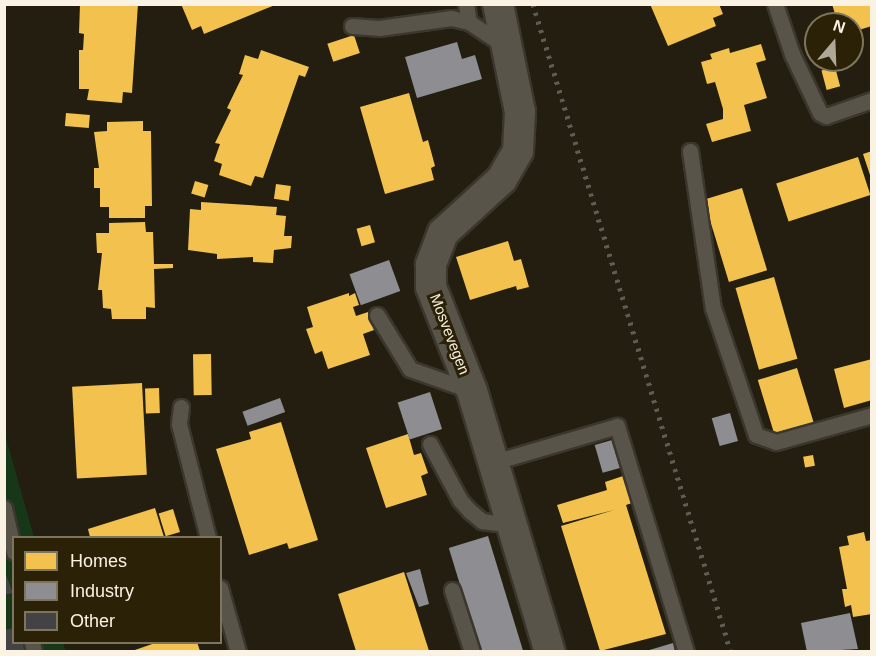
<!DOCTYPE html>
<html>
<head>
<meta charset="utf-8">
<style>
  body { margin:0 }
  #map { position:relative; width:876px; height:656px; overflow:hidden; background:#231e0f; font-family:Helvetica,sans-serif }
  div>[style] { position:absolute }
  [style*='--x'] { left:calc(var(--x)*1px); top:calc(var(--y)*1px); width:calc(var(--w)*1px); rotate:calc(var(--a)*1deg) }
  .green>* { inset:0; background:#173719 }
  .homes>* { inset:0; background:#f2c14e; transform-origin:0 0 }
  .industry>* { inset:0; background:#8d8d92; transform-origin:0 0 }
  .building>* { inset:0; background:#434245 }
  .roads { filter:drop-shadow(2px 0 #3b372d) drop-shadow(-2px 0 #3b372d) drop-shadow(0 2px #3b372d) drop-shadow(0 -2px #3b372d) }
  .lane>* { height:15px; margin:-7.5px; padding:0 7.5px; transform-origin:7.5px; border-radius:7.5px; background:#59544a }
  .street>* { height:30px; margin:-15px; padding:0 15px; transform-origin:15px; border-radius:15px; background:#59544a }
  .rail>* { height:4.5px; margin-top:-2.25px; transform-origin:0; background:repeating-linear-gradient(90deg,#605c52 0 3px,transparent 0 9px) }
  span { translate:-50% -50%; white-space:nowrap; text-align:center; line-height:1.15; -webkit-text-stroke:6px #2b2107; paint-order:stroke }
  .street-label { font-size:15px; color:#faf3e4 }
  .frame { position:absolute; inset:0; border:6px solid #faf3e4; pointer-events:none }
  .legend { position:absolute; left:12px; top:536px; width:210px; height:108px; box-sizing:border-box; background:#2b2107; border:2px solid #7e755f; margin:0; padding:8px 10px; list-style:none; font-size:18px; color:#faf3e4 }
  .legend li { display:flex; align-items:center; gap:12px; height:30px }
  .legend b { width:30px; border:2px solid #7e755f }
  .north { position:absolute; left:804px; top:12px; width:60px; height:60px; box-sizing:border-box; background:#2b2107; border:2px solid #7e755f; border-radius:50%; rotate:19deg; font-size:16px; font-weight:700; line-height:24px; text-align:center; color:#faf3e4 }
  .north::after { content:''; display:block; margin:auto; width:21px; height:27px; background:#afa899; clip-path:polygon(50% 0,100% 100%,50% 72%,0 100%) }
</style>
</head>
<body>
<div id="map">
  <div class="green">
    <i style="clip-path:polygon(4px 431px,34px 537px,14px 538px,14px 642px,63px 643px,66px 651px,5px 651px)"></i>
  </div>
  <div class="homes">
    <i style="clip-path:polygon(80px 4px,138px 4px,132px 93px,123px 92px,122px 103px,87px 100px,89px 89px,79px 89px,79px 50px,83px 50px,84px 34px,79px 33px)"></i>
    <i style="clip-path:polygon(181px 4px,275px 4px,275px 5px,204px 34px,201px 26px,192px 30px)"></i>
    <i style="clip-path:polygon(650px 4px,719px 4px,723px 14px,713px 18px,716px 26px,668px 46px)"></i>
    <i style="clip-path:polygon(832px 4px,872px 4px,872px 26px,852px 32px,852px 24px,838px 24px)"></i>
    <i style="left:354px;top:35px;width:19px;height:28px;rotate:72deg"></i>
    <i style="clip-path:polygon(761px 44px,766px 60px,756px 63px,767px 98px,744px 105px,751px 131px,712px 142px,706px 124px,723px 119px,723px 109px,715px 82px,707px 84px,701px 62px,712px 59px,710px 54px,729px 48px,730px 53px)"></i>
    <i style="clip-path:polygon(261px 50px,309px 67px,305px 77px,299px 75px,263px 178px,255px 176px,251px 186px,219px 175px,222px 164px,214px 161px,220px 144px,215px 143px,231px 110px,227px 108px,243px 75px,239px 74px,245px 55px,258px 59px)"></i>
    <i style="left:835px;top:67px;width:20px;height:14px;rotate:75deg"></i>
    <i style="clip-path:polygon(409px 93px,423px 142px,428px 140px,435px 166px,431px 168px,434px 180px,385px 194px,360px 107px)"></i>
    <i style="left:66px;top:113px;width:24px;height:13px;rotate:5deg"></i>
    <i style="clip-path:polygon(143px 121px,143px 131px,151px 131px,152px 206px,145px 206px,145px 218px,109px 218px,109px 207px,100px 207px,100px 188px,94px 188px,94px 168px,99px 168px,94px 132px,107px 131px,107px 122px)"></i>
    <i style="clip-path:polygon(872px 151px,872px 178px,871px 178px,863px 154px)"></i>
    <i style="left:858px;top:157px;width:40px;height:86px;rotate:72deg"></i>
    <i style="left:195px;top:181px;width:14px;height:13px;rotate:17deg"></i>
    <i style="left:276px;top:184px;width:15px;height:15px;rotate:8deg"></i>
    <i style="left:742px;top:188px;width:86px;height:40px;rotate:73deg"></i>
    <i style="clip-path:polygon(201px 202px,277px 207px,276px 215px,286px 216px,284px 236px,292px 236px,291px 248px,274px 250px,273px 263px,253px 262px,253px 257px,217px 259px,217px 254px,188px 250px,190px 209px,201px 210px)"></i>
    <i style="clip-path:polygon(145px 222px,146px 232px,153px 232px,154px 264px,173px 264px,173px 268px,154px 269px,155px 308px,146px 307px,146px 319px,112px 319px,111px 309px,103px 308px,102px 290px,98px 290px,102px 253px,97px 253px,96px 233px,109px 233px,109px 223px)"></i>
    <i style="left:370px;top:225px;width:18px;height:14px;rotate:74deg"></i>
    <i style="clip-path:polygon(508px 241px,514px 261px,521px 259px,529px 287px,517px 290px,516px 286px,470px 300px,456px 257px)"></i>
    <i style="left:774px;top:277px;width:85px;height:40px;rotate:74deg"></i>
    <i style="clip-path:polygon(349px 293px,349px 296px,355px 293px,359px 305px,353px 307px,356px 316px,368px 312px,374px 330px,363px 334px,370px 355px,328px 369px,322px 351px,315px 354px,306px 329px,313px 327px,307px 307px)"></i>
    <i style="left:211px;top:354px;width:41px;height:18px;rotate:89deg"></i>
    <i style="clip-path:polygon(872px 359px,872px 400px,844px 408px,834px 369px)"></i>
    <i style="left:797px;top:368px;width:58px;height:41px;rotate:73deg"></i>
    <i style="left:142px;top:383px;width:92px;height:70px;rotate:87deg"></i>
    <i style="left:159px;top:388px;width:25px;height:14px;rotate:88deg"></i>
    <i style="clip-path:polygon(281px 422px,318px 540px,289px 549px,287px 543px,249px 555px,216px 449px,251px 439px,249px 432px)"></i>
    <i style="clip-path:polygon(408px 434px,414px 455px,421px 453px,428px 473px,421px 476px,427px 495px,386px 508px,366px 448px)"></i>
    <i style="left:813px;top:455px;width:11px;height:10px;rotate:80deg"></i>
    <i style="clip-path:polygon(623px 476px,632px 503px,626px 505px,666px 634px,600px 651px,561px 526px,614px 510px,563px 523px,557px 505px,607px 490px,605px 482px)"></i>
    <i style="clip-path:polygon(155px 508px,164px 537px,90px 537px,88px 529px)"></i>
    <i style="left:173px;top:509px;width:24px;height:15px;rotate:73deg"></i>
    <i style="clip-path:polygon(864px 532px,866px 541px,872px 540px,872px 614px,853px 617px,851px 605px,845px 607px,842px 589px,847px 589px,839px 547px,849px 545px,847px 536px)"></i>
    <i style="clip-path:polygon(404px 572px,429px 651px,356px 651px,338px 594px)"></i>
    <i style="clip-path:polygon(158px 642px,197px 642px,200px 651px,132px 651px)"></i>
  </div>
  <div class="industry">
    <i style="clip-path:polygon(457px 42px,462px 59px,475px 55px,482px 79px,417px 98px,405px 57px)"></i>
    <i style="left:389px;top:260px;width:33px;height:42px;rotate:70deg"></i>
    <i style="left:430px;top:392px;width:39px;height:34px;rotate:72deg"></i>
    <i style="left:280px;top:398px;width:15px;height:40px;rotate:70deg"></i>
    <i style="left:730px;top:413px;width:29px;height:19px;rotate:74deg"></i>
    <i style="left:612px;top:440px;width:29px;height:18px;rotate:74deg"></i>
    <i style="left:488px;top:536px;width:121px;height:41px;rotate:73deg"></i>
    <i style="clip-path:polygon(420px 569px,429px 604px,419px 607px,406px 573px)"></i>
    <i style="clip-path:polygon(850px 613px,858px 649px,807px 652px,801px 623px)"></i>
    <i style="clip-path:polygon(673px 643px,675px 652px,646px 652px,646px 651px)"></i>
  </div>
  <div class="building">
    <i style="clip-path:polygon(4px 570px,13px 593px,4px 595px)"></i>
    <i style="clip-path:polygon(14px 628px,14px 642px,25px 642px,26px 650px,4px 652px,4px 630px)"></i>
  </div>
  <div class="roads">
    <div class="lane">
      <i style="--x:466;--y:4;--w:18;--a:81"></i>
      <i style="--x:775;--y:4;--w:53;--a:71.2"></i>
      <i style="--x:792;--y:54;--w:65;--a:64.6"></i>
      <i style="--x:820;--y:113;--w:7;--a:27"></i>
      <i style="--x:826;--y:116;--w:49;--a:-19.2"></i>
      <i style="--x:352;--y:26;--w:27;--a:4"></i>
      <i style="--x:379;--y:28;--w:73;--a:-7.9"></i>
      <i style="--x:451;--y:18;--w:18;--a:13"></i>
      <i style="--x:469;--y:22;--w:43;--a:33.7"></i>
      <i style="--x:690;--y:151;--w:159;--a:81.7"></i>
      <i style="--x:713;--y:308;--w:134;--a:71.3"></i>
      <i style="--x:756;--y:435;--w:21;--a:19"></i>
      <i style="--x:776;--y:442;--w:100;--a:-15.7"></i>
      <i style="--x:377;--y:315;--w:63;--a:58.6"></i>
      <i style="--x:410;--y:369;--w:66;--a:19.5"></i>
      <i style="--x:181;--y:407;--w:17;--a:97"></i>
      <i style="--x:179;--y:424;--w:118;--a:75.7"></i>
      <i style="--x:430;--y:444;--w:64;--a:61.8"></i>
      <i style="--x:460;--y:500;--w:15;--a:48"></i>
      <i style="--x:470;--y:511;--w:16;--a:40"></i>
      <i style="--x:482;--y:521;--w:30;--a:8"></i>
      <i style="--x:494;--y:462;--w:128;--a:-16.3"></i>
      <i style="--x:617;--y:426;--w:236;--a:73"></i>
      <i style="--x:4;--y:508;--w:45;--a:77.2"></i>
      <i style="--x:220;--y:588;--w:66;--a:74.3"></i>
      <i style="--x:452;--y:590;--w:65;--a:72.1"></i>
      <i style="--x:32;--y:642;--w:10;--a:79"></i>
    </div>
    <div class="street">
      <i style="--x:498;--y:4;--w:110;--a:78.5"></i>
      <i style="--x:520;--y:112;--w:39;--a:93"></i>
      <i style="--x:518;--y:151;--w:32;--a:120"></i>
      <i style="--x:502;--y:179;--w:80;--a:137.5"></i>
      <i style="--x:443;--y:233;--w:34;--a:111"></i>
      <i style="--x:431;--y:265;--w:22;--a:90"></i>
      <i style="--x:431;--y:287;--w:112;--a:68.5"></i>
      <i style="--x:472;--y:391;--w:272;--a:73.4"></i>
    </div>
  </div>
  <div class="rail">
    <i style="--x:533;--y:4;--w:678;--a:73.01"></i>
  </div>
  <div class="street-label">
    <span style="left:450px;top:334px;rotate:69deg">Mosvevegen</span>
  </div>
  <div class="frame"></div>
  <ul class="legend">
  <li><b style="height:16px;background:#f2c14e"></b>Homes</li>
  <li><b style="height:16px;background:#8d8d92"></b>Industry</li>
  <li><b style="height:16px;background:#434245"></b>Other</li>
  </ul>
  <div class="north">N</div>
</div>
</body>
</html>
